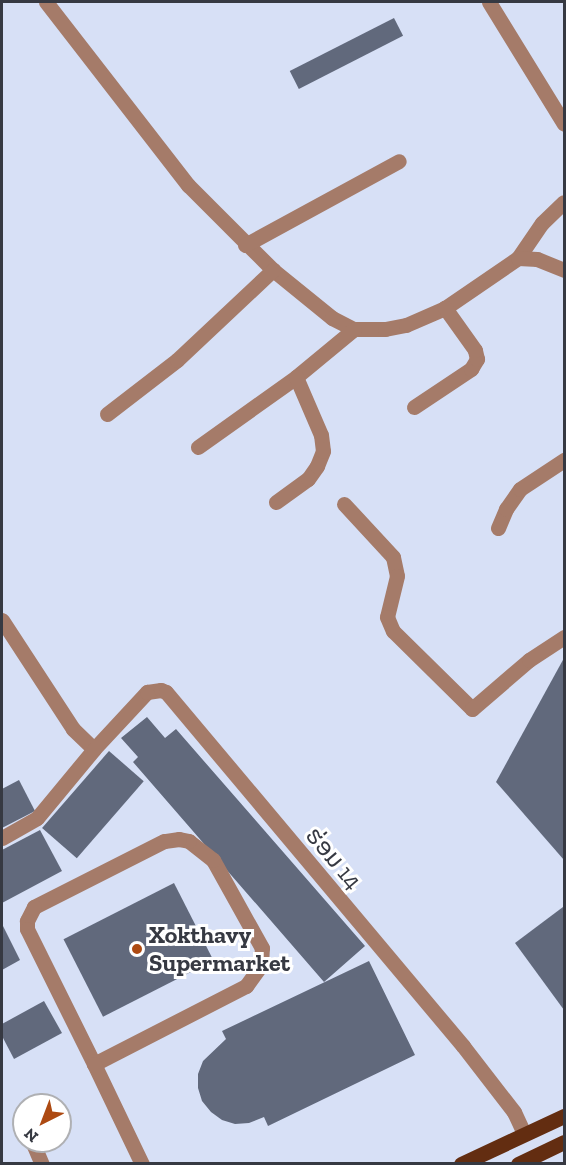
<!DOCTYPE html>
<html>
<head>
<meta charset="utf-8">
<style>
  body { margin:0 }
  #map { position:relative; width:566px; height:1165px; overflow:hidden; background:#d7e0f6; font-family:"Zilla Slab","Noto Sans Lao",serif }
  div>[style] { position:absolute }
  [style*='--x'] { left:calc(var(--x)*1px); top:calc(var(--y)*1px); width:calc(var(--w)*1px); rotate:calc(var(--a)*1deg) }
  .building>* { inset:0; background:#61697c; transform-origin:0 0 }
  .minor>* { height:15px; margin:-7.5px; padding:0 7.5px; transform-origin:7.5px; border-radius:7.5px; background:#a57b69 }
  .major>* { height:15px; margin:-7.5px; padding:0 7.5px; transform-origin:7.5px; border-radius:7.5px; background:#632d11 }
  .dots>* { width:16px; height:16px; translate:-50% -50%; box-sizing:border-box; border:3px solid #fff; border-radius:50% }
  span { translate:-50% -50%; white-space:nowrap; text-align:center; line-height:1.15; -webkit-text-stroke:6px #fff; paint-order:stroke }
  .street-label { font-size:24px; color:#363942 }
  .poi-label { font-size:24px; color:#363942; font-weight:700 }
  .left { translate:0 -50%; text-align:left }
  .frame { position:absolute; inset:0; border:3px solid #363942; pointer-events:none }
  .north { position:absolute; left:12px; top:1093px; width:60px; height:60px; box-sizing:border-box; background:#fff; border:2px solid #afb0b3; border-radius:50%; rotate:222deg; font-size:16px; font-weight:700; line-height:24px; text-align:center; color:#363942 }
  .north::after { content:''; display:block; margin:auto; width:21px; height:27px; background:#ad4a12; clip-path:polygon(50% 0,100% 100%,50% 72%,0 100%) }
</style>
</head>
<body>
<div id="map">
  <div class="building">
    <i style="left:394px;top:18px;width:20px;height:117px;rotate:63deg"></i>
    <i style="clip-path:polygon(564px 658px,564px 860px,496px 782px)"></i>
    <i style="clip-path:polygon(147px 717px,165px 738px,176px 729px,365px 946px,324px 982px,133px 762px,138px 757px,121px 738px)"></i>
    <i style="left:109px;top:751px;width:46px;height:102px;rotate:41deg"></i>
    <i style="clip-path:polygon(19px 780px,35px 811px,2px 828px,2px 789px)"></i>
    <i style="clip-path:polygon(40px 830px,62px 871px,2px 903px,2px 850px)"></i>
    <i style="left:174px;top:883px;width:87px;height:124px;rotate:63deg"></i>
    <i style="clip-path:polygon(563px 907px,564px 909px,564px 1010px,515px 943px)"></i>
    <i style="clip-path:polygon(2px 924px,20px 960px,2px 970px)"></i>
    <i style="clip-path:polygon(369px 961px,415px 1055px,268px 1126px,264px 1117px,249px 1123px,235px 1124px,222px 1120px,211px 1112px,202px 1101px,198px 1088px,198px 1074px,203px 1061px,226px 1039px,222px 1031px)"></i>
    <i style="clip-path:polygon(44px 1001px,62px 1033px,14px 1059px,2px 1036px,2px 1024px)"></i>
  </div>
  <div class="minor">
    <i style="--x:46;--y:2;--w:232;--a:52.2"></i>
    <i style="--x:188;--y:185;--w:120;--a:45"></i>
    <i style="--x:273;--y:270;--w:76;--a:39.1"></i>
    <i style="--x:332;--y:318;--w:25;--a:27"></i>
    <i style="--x:354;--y:329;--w:31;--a:0"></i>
    <i style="--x:385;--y:329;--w:21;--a:-11"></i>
    <i style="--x:406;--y:325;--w:43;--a:-23.6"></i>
    <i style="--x:445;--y:308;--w:88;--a:-34.4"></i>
    <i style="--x:518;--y:258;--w:42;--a:-55.6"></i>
    <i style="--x:542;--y:223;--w:30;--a:-44"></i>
    <i style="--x:489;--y:2;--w:143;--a:58.4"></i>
    <i style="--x:245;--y:245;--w:175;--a:-28.6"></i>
    <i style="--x:518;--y:258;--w:19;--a:3"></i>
    <i style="--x:537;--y:259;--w:29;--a:22"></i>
    <i style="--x:414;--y:407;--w:69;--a:-33.7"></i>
    <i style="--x:471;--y:369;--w:12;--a:-59"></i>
    <i style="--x:477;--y:359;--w:9;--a:-103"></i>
    <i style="--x:475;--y:350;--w:52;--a:-125.5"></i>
    <i style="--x:107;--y:414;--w:88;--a:-37.6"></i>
    <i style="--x:177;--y:360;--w:132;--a:-43.2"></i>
    <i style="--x:198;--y:447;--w:120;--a:-35.5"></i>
    <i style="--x:296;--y:377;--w:75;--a:-39.6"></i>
    <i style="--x:276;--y:502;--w:39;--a:-36"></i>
    <i style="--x:308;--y:479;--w:16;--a:-55"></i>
    <i style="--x:317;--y:466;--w:16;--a:-68"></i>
    <i style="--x:323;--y:451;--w:16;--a:-97"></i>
    <i style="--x:321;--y:435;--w:63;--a:-113.3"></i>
    <i style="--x:344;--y:504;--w:72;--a:47.2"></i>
    <i style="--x:393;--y:557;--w:19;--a:78"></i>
    <i style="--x:397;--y:576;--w:42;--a:103.7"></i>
    <i style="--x:387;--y:617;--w:15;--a:67"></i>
    <i style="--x:393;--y:631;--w:111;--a:44.6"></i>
    <i style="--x:472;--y:709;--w:75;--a:-40.7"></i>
    <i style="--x:529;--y:660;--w:42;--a:-33.3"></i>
    <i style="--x:498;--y:528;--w:21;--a:-67"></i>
    <i style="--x:506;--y:509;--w:24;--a:-55"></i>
    <i style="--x:520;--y:489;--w:53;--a:-33.4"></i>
    <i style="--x:2;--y:620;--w:130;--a:56.9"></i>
    <i style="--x:73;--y:729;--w:29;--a:44"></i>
    <i style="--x:2;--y:838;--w:40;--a:-29.7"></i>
    <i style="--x:37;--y:818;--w:89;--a:-50.4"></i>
    <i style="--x:94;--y:749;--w:78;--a:-47.1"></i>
    <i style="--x:147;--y:692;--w:14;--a:-8"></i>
    <i style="--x:161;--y:690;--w:5;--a:22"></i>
    <i style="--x:166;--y:692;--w:462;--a:50"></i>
    <i style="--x:463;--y:1046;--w:83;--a:52.3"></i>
    <i style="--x:514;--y:1112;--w:23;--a:65"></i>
    <i style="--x:94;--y:1064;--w:171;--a:-27.2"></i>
    <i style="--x:246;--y:986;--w:26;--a:-54"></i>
    <i style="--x:261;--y:965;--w:17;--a:-87"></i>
    <i style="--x:262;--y:948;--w:101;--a:-119.1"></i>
    <i style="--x:213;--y:860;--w:31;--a:-142"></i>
    <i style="--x:189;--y:841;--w:10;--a:-169"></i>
    <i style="--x:179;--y:839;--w:15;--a:172"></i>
    <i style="--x:164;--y:841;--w:146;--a:153.1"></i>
    <i style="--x:34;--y:907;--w:16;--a:117"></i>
    <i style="--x:27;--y:921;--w:8;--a:90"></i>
    <i style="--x:27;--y:929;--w:151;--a:63.6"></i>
    <i style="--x:94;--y:1064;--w:111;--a:64.4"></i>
    <i style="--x:32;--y:1141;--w:25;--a:67"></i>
  </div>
  <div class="major">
    <i style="--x:461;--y:1164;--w:114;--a:-25"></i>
    <i style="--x:518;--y:1164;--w:51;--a:-25.6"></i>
  </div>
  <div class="dots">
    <i style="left:137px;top:949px;background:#ad4a12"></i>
  </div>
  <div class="street-label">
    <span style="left:334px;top:858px;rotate:50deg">ຮ່ອມ 14</span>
  </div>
  <div class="poi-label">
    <span class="left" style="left:149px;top:949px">Xokthavy<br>Supermarket</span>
  </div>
  <div class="frame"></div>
  <div class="north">N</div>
</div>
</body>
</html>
